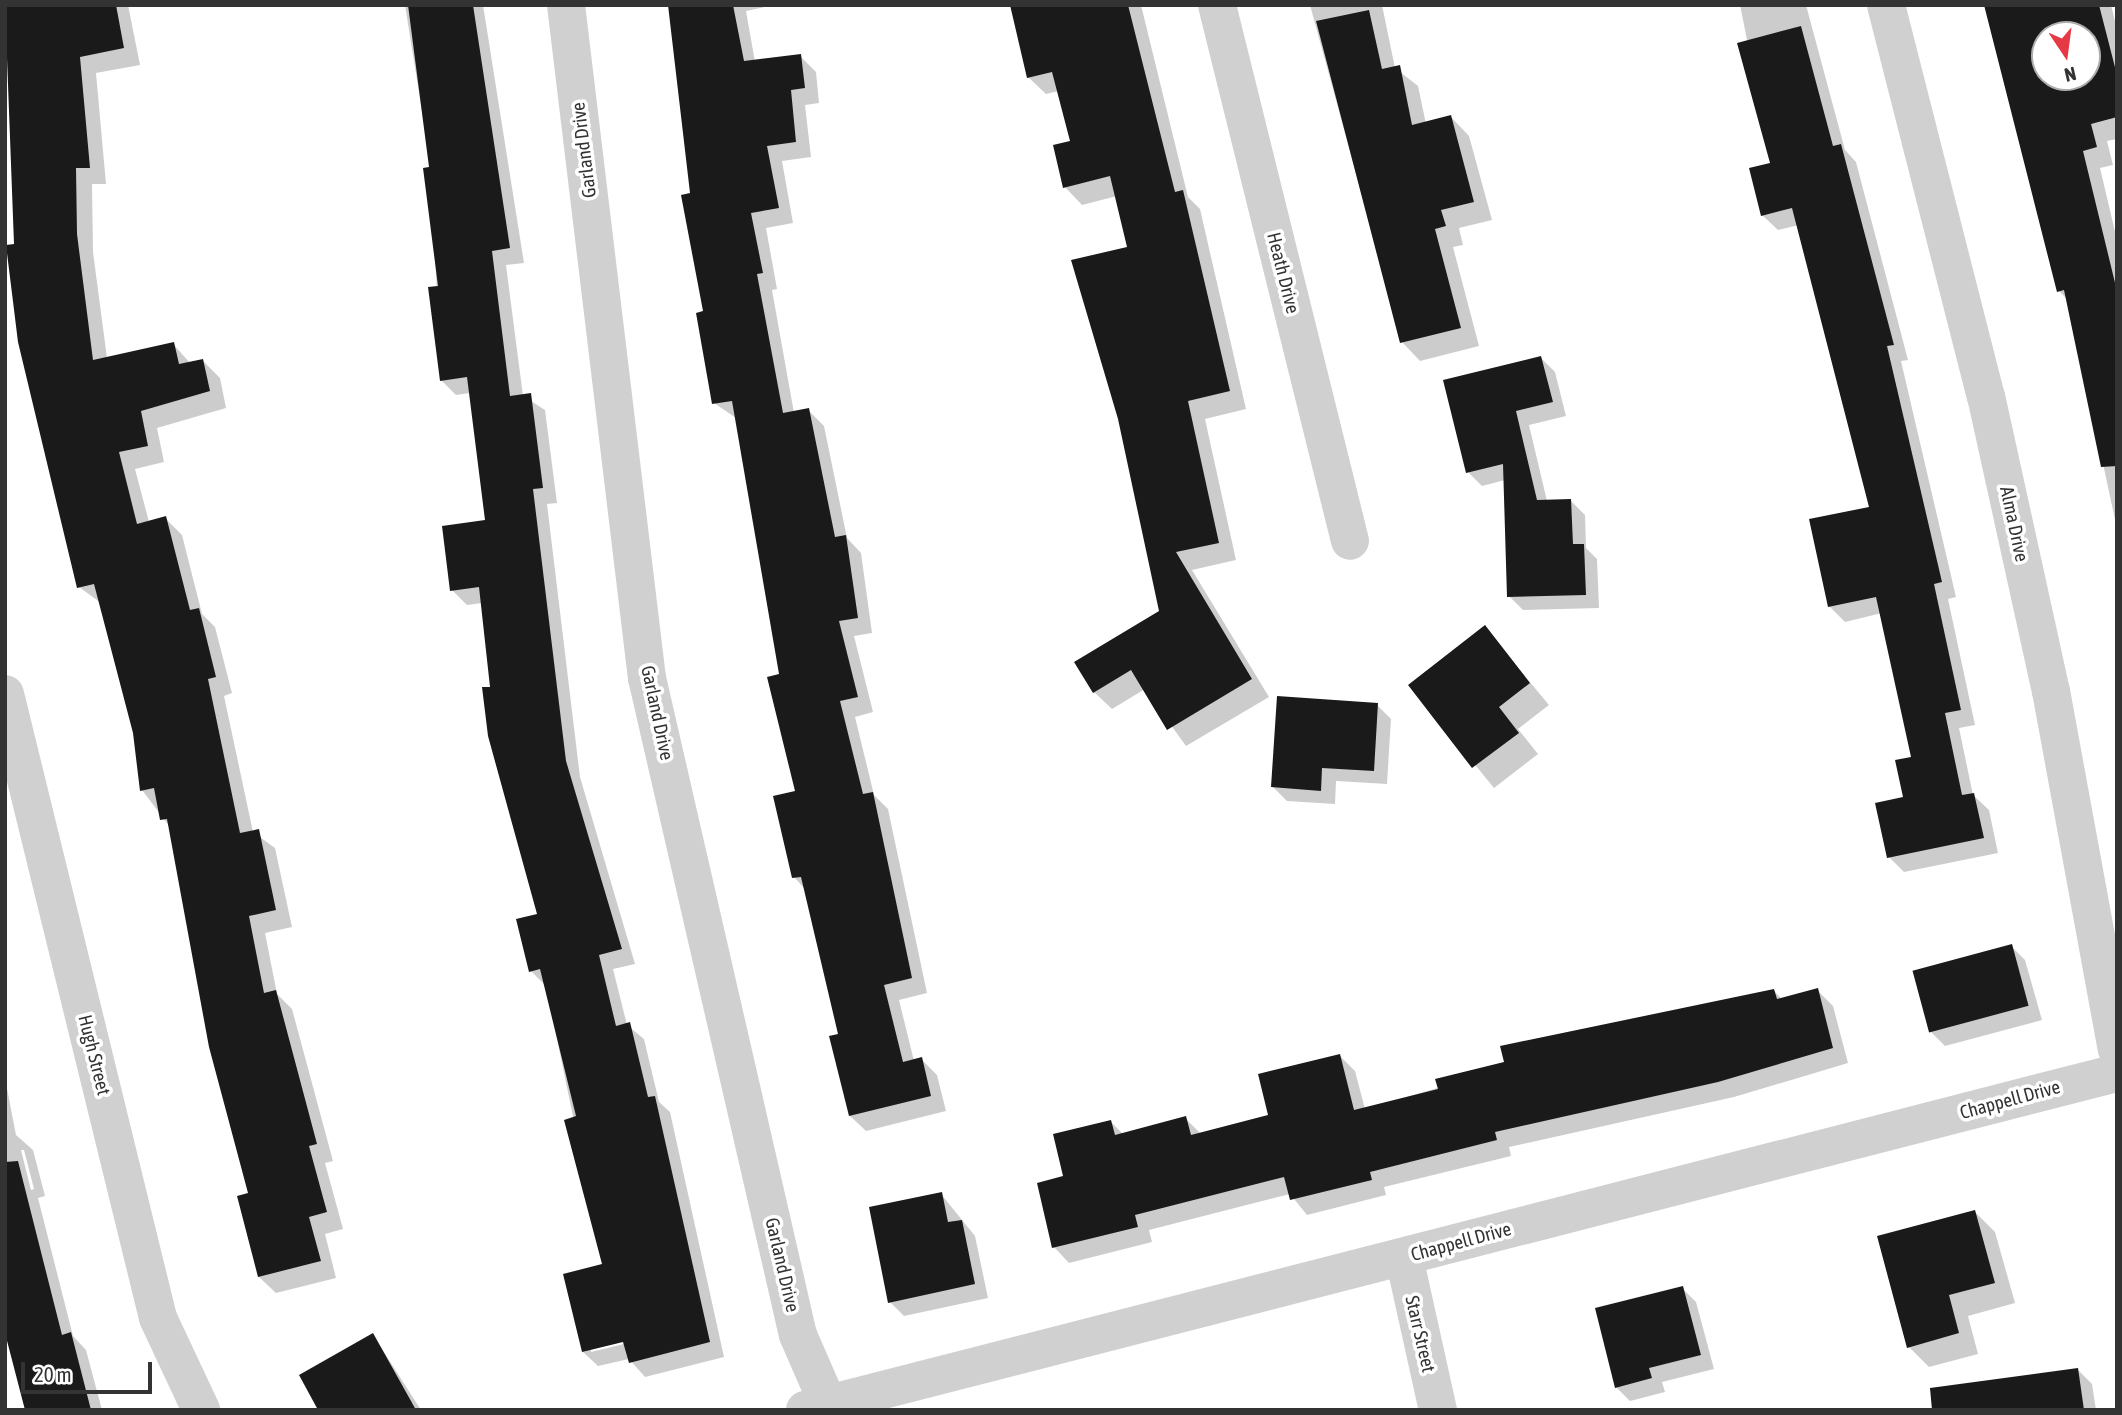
<!DOCTYPE html>
<html>
<head>
<meta charset="utf-8">
<style>
  body { margin:0 }
  #map { position:relative; width:2122px; height:1415px; overflow:hidden; background:#fff; font-family:"Asap Condensed",sans-serif }
  div>[style] { position:absolute }
  [style*='--x'] { left:calc(var(--x)*1px); top:calc(var(--y)*1px); width:calc(var(--w)*1px); rotate:calc(var(--a)*1deg) }
  .shadow>* { inset:0; background:#0003 }
  .building>* { inset:0; background:#1a1a1a; transform-origin:0 0 }
  .street>* { height:38px; margin:-19px; padding:0 19px; transform-origin:19px; border-radius:19px; background:#d0d0d0 }
  span { translate:-50% -50%; white-space:nowrap; text-align:center; line-height:1.15; -webkit-text-stroke:7px #fff; paint-order:stroke }
  .street-label { font-size:19px; color:#333 }
  .frame { position:absolute; inset:0; border:7px solid #333; pointer-events:none }
  .north { position:absolute; left:2031px; top:21px; width:70px; height:70px; box-sizing:border-box; background:#fff; border:2px solid #adadad; border-radius:50%; rotate:167deg; font-size:19px; font-weight:700; line-height:28px; text-align:center; color:#333 }
  .north::after { content:''; display:block; margin:auto; width:24px; height:32px; background:#e63946; clip-path:polygon(50% 0,100% 100%,50% 72%,0 100%) }
  .scale { position:absolute; left:21px; top:1362px; width:131px; height:32px; box-sizing:border-box; border:4px solid #333; border-top:0; padding-left:9px; font-size:21px; line-height:24px; white-space:nowrap; color:#333; -webkit-text-stroke:5px #fff; paint-order:stroke }
</style>
</head>
<body>
<div id="map">
  <div class="shadow">
    <i style="clip-path:polygon(5px 5px,128px 5px,140px 65px,96px 73px,106px 184px,92px 184px,93px 252px,107px 358px,173px 344px,191px 364px,203px 361px,220px 378px,226px 408px,157px 428px,164px 462px,135px 469px,149px 522px,165px 518px,182px 535px,202px 614px,215px 627px,232px 693px,224px 696px,253px 832px,275px 848px,292px 927px,265px 933px,277px 994px,292px 1009px,333px 1161px,325px 1163px,343px 1229px,325px 1234px,336px 1278px,276px 1293px,259px 1277px,250px 1194px,170px 827px,142px 790px,135px 733px,101px 603px,79px 587px,16px 245px)"></i>
    <i style="clip-path:polygon(evenodd,405px 5px,483px 5px,524px 263px,506px 265px,523px 396px,545px 410px,557px 503px,547px 504px,580px 777px,635px 964px,613px 969px,627px 1025px,644px 1039px,659px 1102px,670px 1112px,724px 1357px,645px 1377px,629px 1359px,598px 1366px,583px 1352px,604px 1266px,546px 986px,531px 971px,540px 915px,482px 603px,467px 605px,452px 590px,487px 522px,470px 393px,456px 395px,441px 380px,431px 168px,405px 5px,631px 1338px,632px 1342px,591px 1352px,591px 1348px,631px 1338px)"></i>
    <i style="clip-path:polygon(671px 5px,774px 5px,746px 11px,755px 62px,800px 56px,816px 72px,819px 103px,805px 105px,811px 157px,782px 161px,793px 223px,766px 228px,777px 289px,772px 290px,794px 413px,808px 410px,824px 426px,847px 538px,861px 553px,872px 633px,854px 636px,873px 712px,855px 717px,874px 795px,888px 809px,927px 993px,899px 1000px,914px 1061px,921px 1059px,937px 1075px,946px 1111px,866px 1131px,850px 1116px,840px 1035px,805px 889px,794px 877px,797px 793px,781px 675px,736px 418px,714px 403px)"></i>
    <i style="clip-path:polygon(1011px 5px,1141px 5px,1188px 197px,1200px 209px,1246px 409px,1205px 419px,1236px 560px,1192px 570px,1269px 697px,1186px 746px,1145px 689px,1112px 709px,1094px 692px,1161px 612px,1130px 249px,1117px 196px,1082px 205px,1065px 187px,1072px 142px,1059px 91px,1046px 94px,1028px 77px)"></i>
    <i style="clip-path:polygon(1310px 5px,1382px 5px,1395px 68px,1418px 86px,1426px 124px,1451px 117px,1469px 136px,1492px 220px,1459px 228px,1463px 245px,1453px 247px,1479px 346px,1420px 361px,1402px 342px)"></i>
    <i style="clip-path:polygon(1740px 5px,1806px 5px,1845px 150px,1856px 162px,1908px 360px,1901px 361px,1956px 597px,1948px 599px,1975px 725px,1959px 728px,1973px 795px,1989px 810px,1998px 853px,1904px 872px,1889px 857px,1913px 758px,1882px 613px,1845px 622px,1829px 606px,1871px 508px,1799px 225px,1778px 230px,1762px 215px,1772px 164px)"></i>
    <i style="clip-path:polygon(evenodd,1988px 5px,2111px 5px,2117px 29px,2117px 139px,2107px 141px,2113px 165px,2100px 168px,2117px 240px,2117px 529px,2068px 300px,2059px 291px,1988px 5px,2045px 35px,2087px 35px,2087px 77px,2045px 77px,2045px 35px)"></i>
    <i style="clip-path:polygon(1541px 358px,1555px 372px,1566px 416px,1529px 425px,1547px 501px,1571px 501px,1585px 515px,1586px 548px,1597px 559px,1599px 608px,1523px 610px,1509px 596px,1505px 480px,1482px 486px,1468px 472px)"></i>
    <i style="clip-path:polygon(1485px 628px,1549px 705px,1518px 729px,1538px 754px,1494px 788px,1410px 685px)"></i>
    <i style="clip-path:polygon(1377px 705px,1391px 719px,1387px 784px,1336px 781px,1335px 804px,1287px 801px,1273px 787px)"></i>
    <i style="clip-path:polygon(2011px 946px,2025px 960px,2042px 1020px,1945px 1046px,1931px 1032px)"></i>
    <i style="clip-path:polygon(1817px 990px,1833px 1006px,1848px 1063px,1734px 1097px,1509px 1147px,1511px 1156px,1384px 1187px,1386px 1195px,1307px 1215px,1290px 1194px,1149px 1230px,1152px 1242px,1069px 1263px,1054px 1247px,1066px 1177px,1111px 1122px,1124px 1135px,1185px 1118px,1201px 1134px,1270px 1116px,1340px 1056px,1355px 1071px,1365px 1109px,1774px 991px,1782px 999px)"></i>
    <i style="clip-path:polygon(evenodd,5px 1078px,16px 1135px,33px 1150px,45px 1196px,38px 1198px,73px 1336px,86px 1350px,102px 1410px,26px 1410px,5px 1332px,5px 1078px,21px 1150px,24px 1150px,34px 1189px,31px 1190px,21px 1150px)"></i>
    <i style="clip-path:polygon(941px 1194px,975px 1236px,988px 1298px,904px 1316px,890px 1302px)"></i>
    <i style="clip-path:polygon(1975px 1212px,1995px 1232px,2015px 1303px,1968px 1316px,1978px 1354px,1929px 1367px,1909px 1347px)"></i>
    <i style="clip-path:polygon(1682px 1288px,1696px 1302px,1714px 1369px,1662px 1382px,1665px 1392px,1630px 1401px,1616px 1387px)"></i>
    <i style="clip-path:polygon(373px 1335px,421px 1410px,320px 1410px)"></i>
    <i style="clip-path:polygon(2078px 1370px,2092px 1384px,2096px 1410px,1974px 1410px)"></i>
  </div>
  <div class="building">
    <i style="clip-path:polygon(5px 5px,116px 5px,124px 48px,80px 57px,90px 168px,76px 168px,77px 234px,93px 360px,174px 342px,179px 364px,203px 359px,210px 391px,141px 411px,148px 446px,119px 452px,137px 524px,166px 516px,190px 610px,199px 608px,216px 677px,208px 679px,240px 833px,259px 829px,276px 910px,249px 916px,264px 993px,276px 990px,317px 1144px,309px 1146px,327px 1212px,309px 1217px,321px 1261px,258px 1277px,237px 1196px,248px 1193px,209px 1047px,167px 819px,160px 820px,154px 788px,140px 791px,133px 733px,94px 584px,77px 588px,18px 342px,6px 245px,14px 244px)"></i>
    <i style="clip-path:polygon(408px 5px,473px 5px,510px 248px,492px 251px,510px 396px,531px 393px,543px 488px,533px 489px,566px 761px,622px 949px,599px 955px,616px 1026px,630px 1022px,648px 1097px,655px 1096px,710px 1342px,629px 1363px,623px 1342px,582px 1352px,563px 1274px,602px 1264px,564px 1120px,576px 1116px,540px 969px,529px 972px,516px 919px,537px 914px,488px 736px,482px 687px,490px 687px,479px 587px,450px 591px,442px 526px,485px 520px,467px 377px,440px 381px,428px 287px,438px 286px,423px 168px,429px 167px)"></i>
    <i style="clip-path:polygon(668px 5px,733px 5px,744px 61px,801px 54px,805px 88px,791px 90px,796px 142px,767px 146px,779px 208px,751px 213px,763px 273px,757px 274px,783px 413px,809px 408px,835px 537px,846px 535px,858px 618px,839px 621px,858px 697px,840px 701px,863px 794px,873px 792px,912px 978px,884px 985px,903px 1062px,922px 1057px,931px 1096px,849px 1116px,829px 1036px,838px 1034px,801px 877px,792px 878px,773px 796px,795px 791px,767px 677px,779px 674px,732px 401px,712px 404px,696px 313px,703px 311px,681px 195px,690px 193px)"></i>
    <i style="clip-path:polygon(1010px 5px,1128px 5px,1175px 192px,1183px 190px,1230px 391px,1188px 401px,1219px 543px,1176px 552px,1252px 679px,1167px 730px,1131px 670px,1093px 693px,1074px 662px,1159px 611px,1118px 419px,1071px 260px,1127px 247px,1110px 176px,1063px 188px,1053px 145px,1070px 141px,1052px 72px,1027px 78px)"></i>
    <i style="clip-path:polygon(evenodd,1984px 5px,2099px 5px,2117px 75px,2117px 117px,2091px 124px,2097px 147px,2083px 151px,2117px 291px,2117px 466px,2101px 467px,2064px 290px,2057px 292px,1984px 5px,2045px 35px,2087px 35px,2087px 77px,2045px 77px,2045px 35px)"></i>
    <i style="clip-path:polygon(1369px 10px,1382px 69px,1400px 65px,1412px 125px,1451px 115px,1474px 202px,1441px 210px,1446px 226px,1435px 229px,1461px 328px,1400px 343px,1316px 21px)"></i>
    <i style="clip-path:polygon(1801px 26px,1833px 146px,1841px 144px,1894px 345px,1887px 346px,1942px 582px,1934px 584px,1961px 710px,1945px 713px,1962px 795px,1974px 793px,1984px 838px,1887px 858px,1875px 803px,1903px 797px,1895px 760px,1911px 757px,1876px 597px,1828px 607px,1809px 519px,1869px 507px,1792px 208px,1761px 216px,1749px 168px,1770px 163px,1737px 43px)"></i>
    <i style="clip-path:polygon(1541px 356px,1553px 402px,1516px 411px,1537px 500px,1571px 499px,1573px 544px,1584px 544px,1586px 595px,1507px 597px,1503px 464px,1466px 473px,1443px 380px)"></i>
    <i style="clip-path:polygon(1485px 625px,1530px 683px,1499px 707px,1519px 733px,1472px 768px,1408px 685px)"></i>
    <i style="clip-path:polygon(1277px 696px,1378px 703px,1374px 771px,1322px 768px,1321px 791px,1271px 787px)"></i>
    <i style="left:2012px;top:944px;width:64px;height:103px;rotate:75deg"></i>
    <i style="clip-path:polygon(1818px 988px,1833px 1048px,1718px 1082px,1495px 1132px,1497px 1140px,1370px 1172px,1372px 1180px,1290px 1200px,1284px 1177px,1135px 1215px,1138px 1227px,1052px 1248px,1037px 1183px,1063px 1176px,1053px 1134px,1111px 1120px,1115px 1135px,1186px 1116px,1191px 1135px,1268px 1115px,1258px 1074px,1340px 1054px,1354px 1110px,1438px 1089px,1435px 1079px,1504px 1062px,1500px 1046px,1774px 989px,1777px 999px)"></i>
    <i style="clip-path:polygon(18px 1161px,62px 1335px,71px 1332px,91px 1410px,25px 1410px,5px 1333px,5px 1162px)"></i>
    <i style="clip-path:polygon(942px 1192px,948px 1222px,962px 1220px,975px 1284px,888px 1303px,869px 1207px)"></i>
    <i style="clip-path:polygon(1975px 1210px,1995px 1283px,1949px 1295px,1959px 1333px,1907px 1348px,1877px 1236px)"></i>
    <i style="clip-path:polygon(1683px 1286px,1701px 1355px,1649px 1368px,1652px 1378px,1615px 1388px,1595px 1308px)"></i>
    <i style="clip-path:polygon(373px 1333px,416px 1410px,318px 1410px,299px 1375px)"></i>
    <i style="clip-path:polygon(2078px 1368px,2084px 1410px,1932px 1410px,1930px 1388px)"></i>
  </div>
  <div class="street">
    <i style="--x:566;--y:5;--w:678;--a:83.14"></i>
    <i style="--x:647;--y:678;--w:674;--a:77.06"></i>
    <i style="--x:798;--y:1335;--w:75;--a:66.5"></i>
    <i style="--x:1217;--y:5;--w:552;--a:76.06"></i>
    <i style="--x:1886;--y:5;--w:404;--a:75.7"></i>
    <i style="--x:1986;--y:396;--w:302;--a:77.6"></i>
    <i style="--x:2051;--y:691;--w:364;--a:79.6"></i>
    <i style="--x:5;--y:694;--w:642;--a:76.22"></i>
    <i style="--x:158;--y:1318;--w:102;--a:64.9"></i>
    <i style="--x:1404;--y:1257;--w:157;--a:77.5"></i>
    <i style="--x:805;--y:1410;--w:1355;--a:-14.41"></i>
  </div>
  <div class="street-label">
    <span style="left:584px;top:150px;rotate:-97deg">Garland Drive</span>
    <span style="left:1283px;top:273px;rotate:76deg">Heath Drive</span>
    <span style="left:2014px;top:524px;rotate:78deg">Alma Drive</span>
    <span style="left:657px;top:713px;rotate:78deg">Garland Drive</span>
    <span style="left:94px;top:1055px;rotate:76deg">Hugh Street</span>
    <span style="left:2010px;top:1100px;rotate:-15deg">Chappell Drive</span>
    <span style="left:1461px;top:1242px;rotate:-15deg">Chappell Drive</span>
    <span style="left:782px;top:1265px;rotate:77deg">Garland Drive</span>
    <span style="left:1420px;top:1334px;rotate:77deg">Starr Street</span>
  </div>
  <div class="frame"></div>
  <div class="north">N</div>
  <div class="scale">20 m</div>
</div>
</body>
</html>
